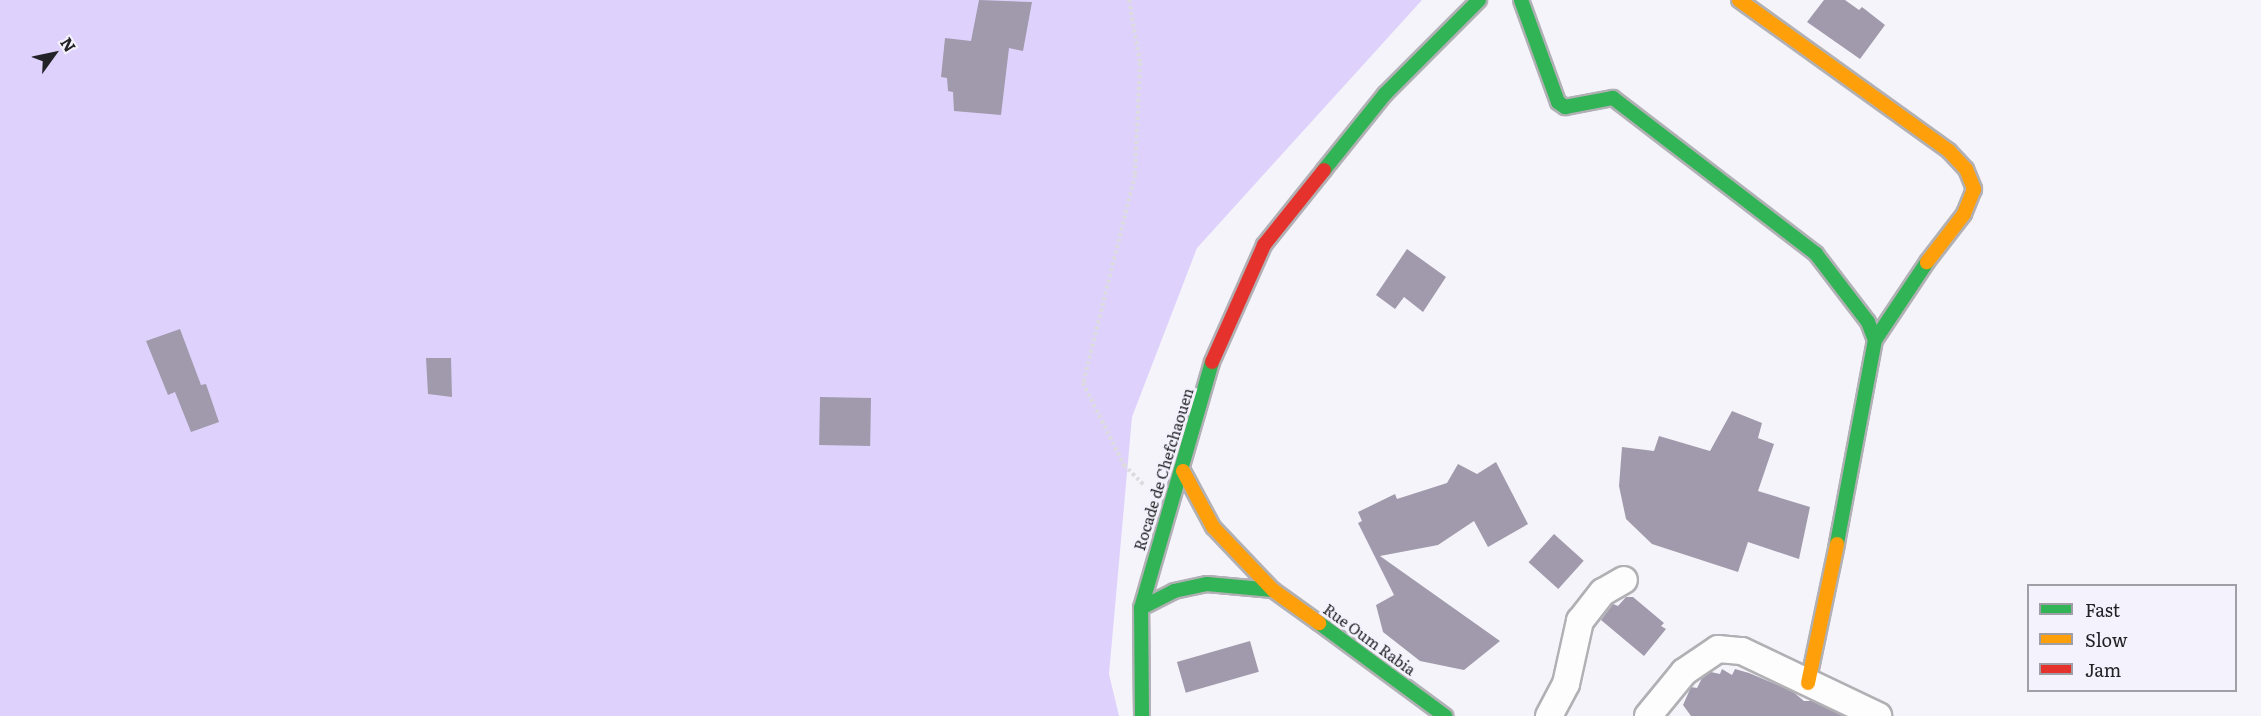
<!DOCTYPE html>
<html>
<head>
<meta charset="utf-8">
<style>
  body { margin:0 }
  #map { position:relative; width:2261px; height:716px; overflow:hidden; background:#f5f4fa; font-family:Literata,serif }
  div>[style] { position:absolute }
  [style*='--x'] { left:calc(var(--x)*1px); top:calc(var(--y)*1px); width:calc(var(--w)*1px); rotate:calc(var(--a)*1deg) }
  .forest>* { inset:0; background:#ded2fc }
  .building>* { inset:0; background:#a09aac; transform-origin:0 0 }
  .path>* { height:4px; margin-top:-2px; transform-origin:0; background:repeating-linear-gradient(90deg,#dcdbdd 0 3px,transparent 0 6px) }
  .roads { filter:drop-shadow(2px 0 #b1b0b4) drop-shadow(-2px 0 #b1b0b4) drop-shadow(0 2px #b1b0b4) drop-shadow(0 -2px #b1b0b4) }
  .street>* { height:26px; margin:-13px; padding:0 13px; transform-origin:13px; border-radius:13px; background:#fefdfe }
  .fast>* { height:14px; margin:-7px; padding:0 7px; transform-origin:7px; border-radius:7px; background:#30b455 }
  .slow>* { height:14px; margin:-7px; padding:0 7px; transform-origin:7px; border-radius:7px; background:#ff9f0a }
  .jam>* { height:14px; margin:-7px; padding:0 7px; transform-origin:7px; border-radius:7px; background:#e5322d }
  span { translate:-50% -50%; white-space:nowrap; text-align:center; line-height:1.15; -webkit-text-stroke:6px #f4f2fc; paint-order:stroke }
  .street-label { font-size:15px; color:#232226 }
  .legend { position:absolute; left:2027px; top:584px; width:210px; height:108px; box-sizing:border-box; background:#f4f2fc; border:2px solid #a09fa6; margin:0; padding:8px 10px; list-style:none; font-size:18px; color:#232226 }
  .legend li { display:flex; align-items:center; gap:12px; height:30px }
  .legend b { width:30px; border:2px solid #a09fa6 }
  .north { position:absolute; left:24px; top:24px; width:60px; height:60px; -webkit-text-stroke:4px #f4f2fc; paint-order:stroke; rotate:57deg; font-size:16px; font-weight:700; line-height:24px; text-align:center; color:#232226 }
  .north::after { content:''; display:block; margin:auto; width:21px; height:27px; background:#232226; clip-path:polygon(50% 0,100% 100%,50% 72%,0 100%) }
</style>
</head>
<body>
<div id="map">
  <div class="forest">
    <i style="clip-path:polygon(0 0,1422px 0,1197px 248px,1132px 417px,1109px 674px,1119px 716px,0 716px)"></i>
  </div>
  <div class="building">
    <i style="clip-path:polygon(979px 0,1032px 2px,1023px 51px,1009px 48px,1001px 115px,954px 111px,953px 92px,948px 91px,947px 78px,941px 77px,945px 38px,971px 41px)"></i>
    <i style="clip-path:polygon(1824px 0,1845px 0,1859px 10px,1862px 7px,1885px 25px,1860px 59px,1807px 22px)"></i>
    <i style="clip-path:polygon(1407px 249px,1446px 277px,1423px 312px,1404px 297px,1395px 309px,1376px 295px)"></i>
    <i style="clip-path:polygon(180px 329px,201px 385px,206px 384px,219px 422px,191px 432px,175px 392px,168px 395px,146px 341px)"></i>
    <i style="clip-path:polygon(426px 358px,451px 358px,452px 397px,428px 394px)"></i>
    <i style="left:820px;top:397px;width:51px;height:48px;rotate:1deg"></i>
    <i style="clip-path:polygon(1732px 411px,1762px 423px,1758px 438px,1774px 444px,1758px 491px,1810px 507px,1799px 559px,1748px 542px,1738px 572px,1652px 544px,1626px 519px,1619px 486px,1622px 447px,1654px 451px,1659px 436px,1710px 451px)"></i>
    <i style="clip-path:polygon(1496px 462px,1528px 524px,1488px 547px,1474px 521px,1438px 545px,1380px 556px,1500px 641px,1464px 670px,1420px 661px,1383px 632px,1376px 605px,1394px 595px,1358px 523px,1362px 521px,1358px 512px,1395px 494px,1397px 499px,1447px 483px,1458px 464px,1477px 474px)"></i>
    <i style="left:1554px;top:534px;width:40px;height:38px;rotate:42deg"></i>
    <i style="clip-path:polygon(1626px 597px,1633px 597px,1664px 623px,1661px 626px,1666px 629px,1644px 656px,1601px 620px,1613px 604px,1618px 606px)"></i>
    <i style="left:1250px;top:641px;width:32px;height:76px;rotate:74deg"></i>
    <i style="clip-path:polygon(1722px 669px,1732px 675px,1735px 669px,1749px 673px,1792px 691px,1804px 701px,1812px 701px,1843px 716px,1691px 716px,1683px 705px,1691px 687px,1697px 688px,1702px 678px,1711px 672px,1720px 674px)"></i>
  </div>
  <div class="path">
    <i style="--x:1129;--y:0;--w:64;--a:80.1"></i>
    <i style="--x:1140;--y:63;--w:112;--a:92.6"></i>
    <i style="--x:1135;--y:175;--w:214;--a:104"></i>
    <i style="--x:1083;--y:383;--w:92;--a:63.4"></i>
    <i style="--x:1124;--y:465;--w:30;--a:45"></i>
  </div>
  <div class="roads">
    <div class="street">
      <i style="--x:1549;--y:716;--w:36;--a:-62"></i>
      <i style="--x:1566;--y:684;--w:65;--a:-77.5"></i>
      <i style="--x:1580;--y:621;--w:37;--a:-52"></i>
      <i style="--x:1603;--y:592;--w:24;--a:-30"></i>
      <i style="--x:1648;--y:716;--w:57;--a:-50.7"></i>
      <i style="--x:1684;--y:672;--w:41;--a:-34.1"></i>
      <i style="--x:1718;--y:649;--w:24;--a:5"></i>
      <i style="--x:1742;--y:651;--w:151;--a:25.5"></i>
    </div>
    <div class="fast">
      <i style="--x:1521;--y:0;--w:109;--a:70.1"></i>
      <i style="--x:1558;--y:102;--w:9;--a:36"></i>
      <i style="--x:1565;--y:107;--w:49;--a:-10.6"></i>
      <i style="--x:1613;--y:98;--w:256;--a:37.5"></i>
      <i style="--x:1816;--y:254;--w:86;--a:52.6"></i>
      <i style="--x:1868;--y:322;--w:19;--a:69"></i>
      <i style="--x:1875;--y:340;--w:208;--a:100.6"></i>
      <i style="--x:1324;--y:170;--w:97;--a:-51.2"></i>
      <i style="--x:1385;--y:94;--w:133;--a:-45"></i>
      <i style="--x:1875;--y:340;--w:94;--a:-56.3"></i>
      <i style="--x:1141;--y:608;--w:37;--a:-27"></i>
      <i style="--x:1174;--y:591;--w:34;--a:-12"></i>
      <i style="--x:1207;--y:584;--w:66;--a:5.2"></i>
      <i style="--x:1319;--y:623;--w:157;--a:36.4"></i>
      <i style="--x:1142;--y:716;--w:108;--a:-90.5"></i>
      <i style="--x:1141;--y:608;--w:256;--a:-73.9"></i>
    </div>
    <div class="slow">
      <i style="--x:1739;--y:0;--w:259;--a:35.7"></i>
      <i style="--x:1949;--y:151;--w:25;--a:47"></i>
      <i style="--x:1966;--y:169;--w:22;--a:68"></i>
      <i style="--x:1974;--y:189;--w:27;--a:112"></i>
      <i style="--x:1964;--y:214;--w:61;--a:127.6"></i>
      <i style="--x:1183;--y:471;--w:64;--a:61.8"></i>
      <i style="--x:1213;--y:527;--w:87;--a:46.4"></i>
      <i style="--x:1273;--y:590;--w:57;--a:35.7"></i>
      <i style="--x:1808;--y:683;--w:142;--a:-78.2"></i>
    </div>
    <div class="jam">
      <i style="--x:1212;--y:362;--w:128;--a:-66"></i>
      <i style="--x:1264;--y:245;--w:96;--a:-51.3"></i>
    </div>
  </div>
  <div class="street-label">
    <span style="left:1163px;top:469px;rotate:-73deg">Rocade de Chefchaouen</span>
    <span style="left:1370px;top:639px;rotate:36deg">Rue Oum Rabia</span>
  </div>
  <ul class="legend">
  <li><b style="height:8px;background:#30b455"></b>Fast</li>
  <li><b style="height:8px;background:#ff9f0a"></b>Slow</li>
  <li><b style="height:8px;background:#e5322d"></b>Jam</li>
  </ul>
  <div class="north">N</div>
</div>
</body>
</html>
